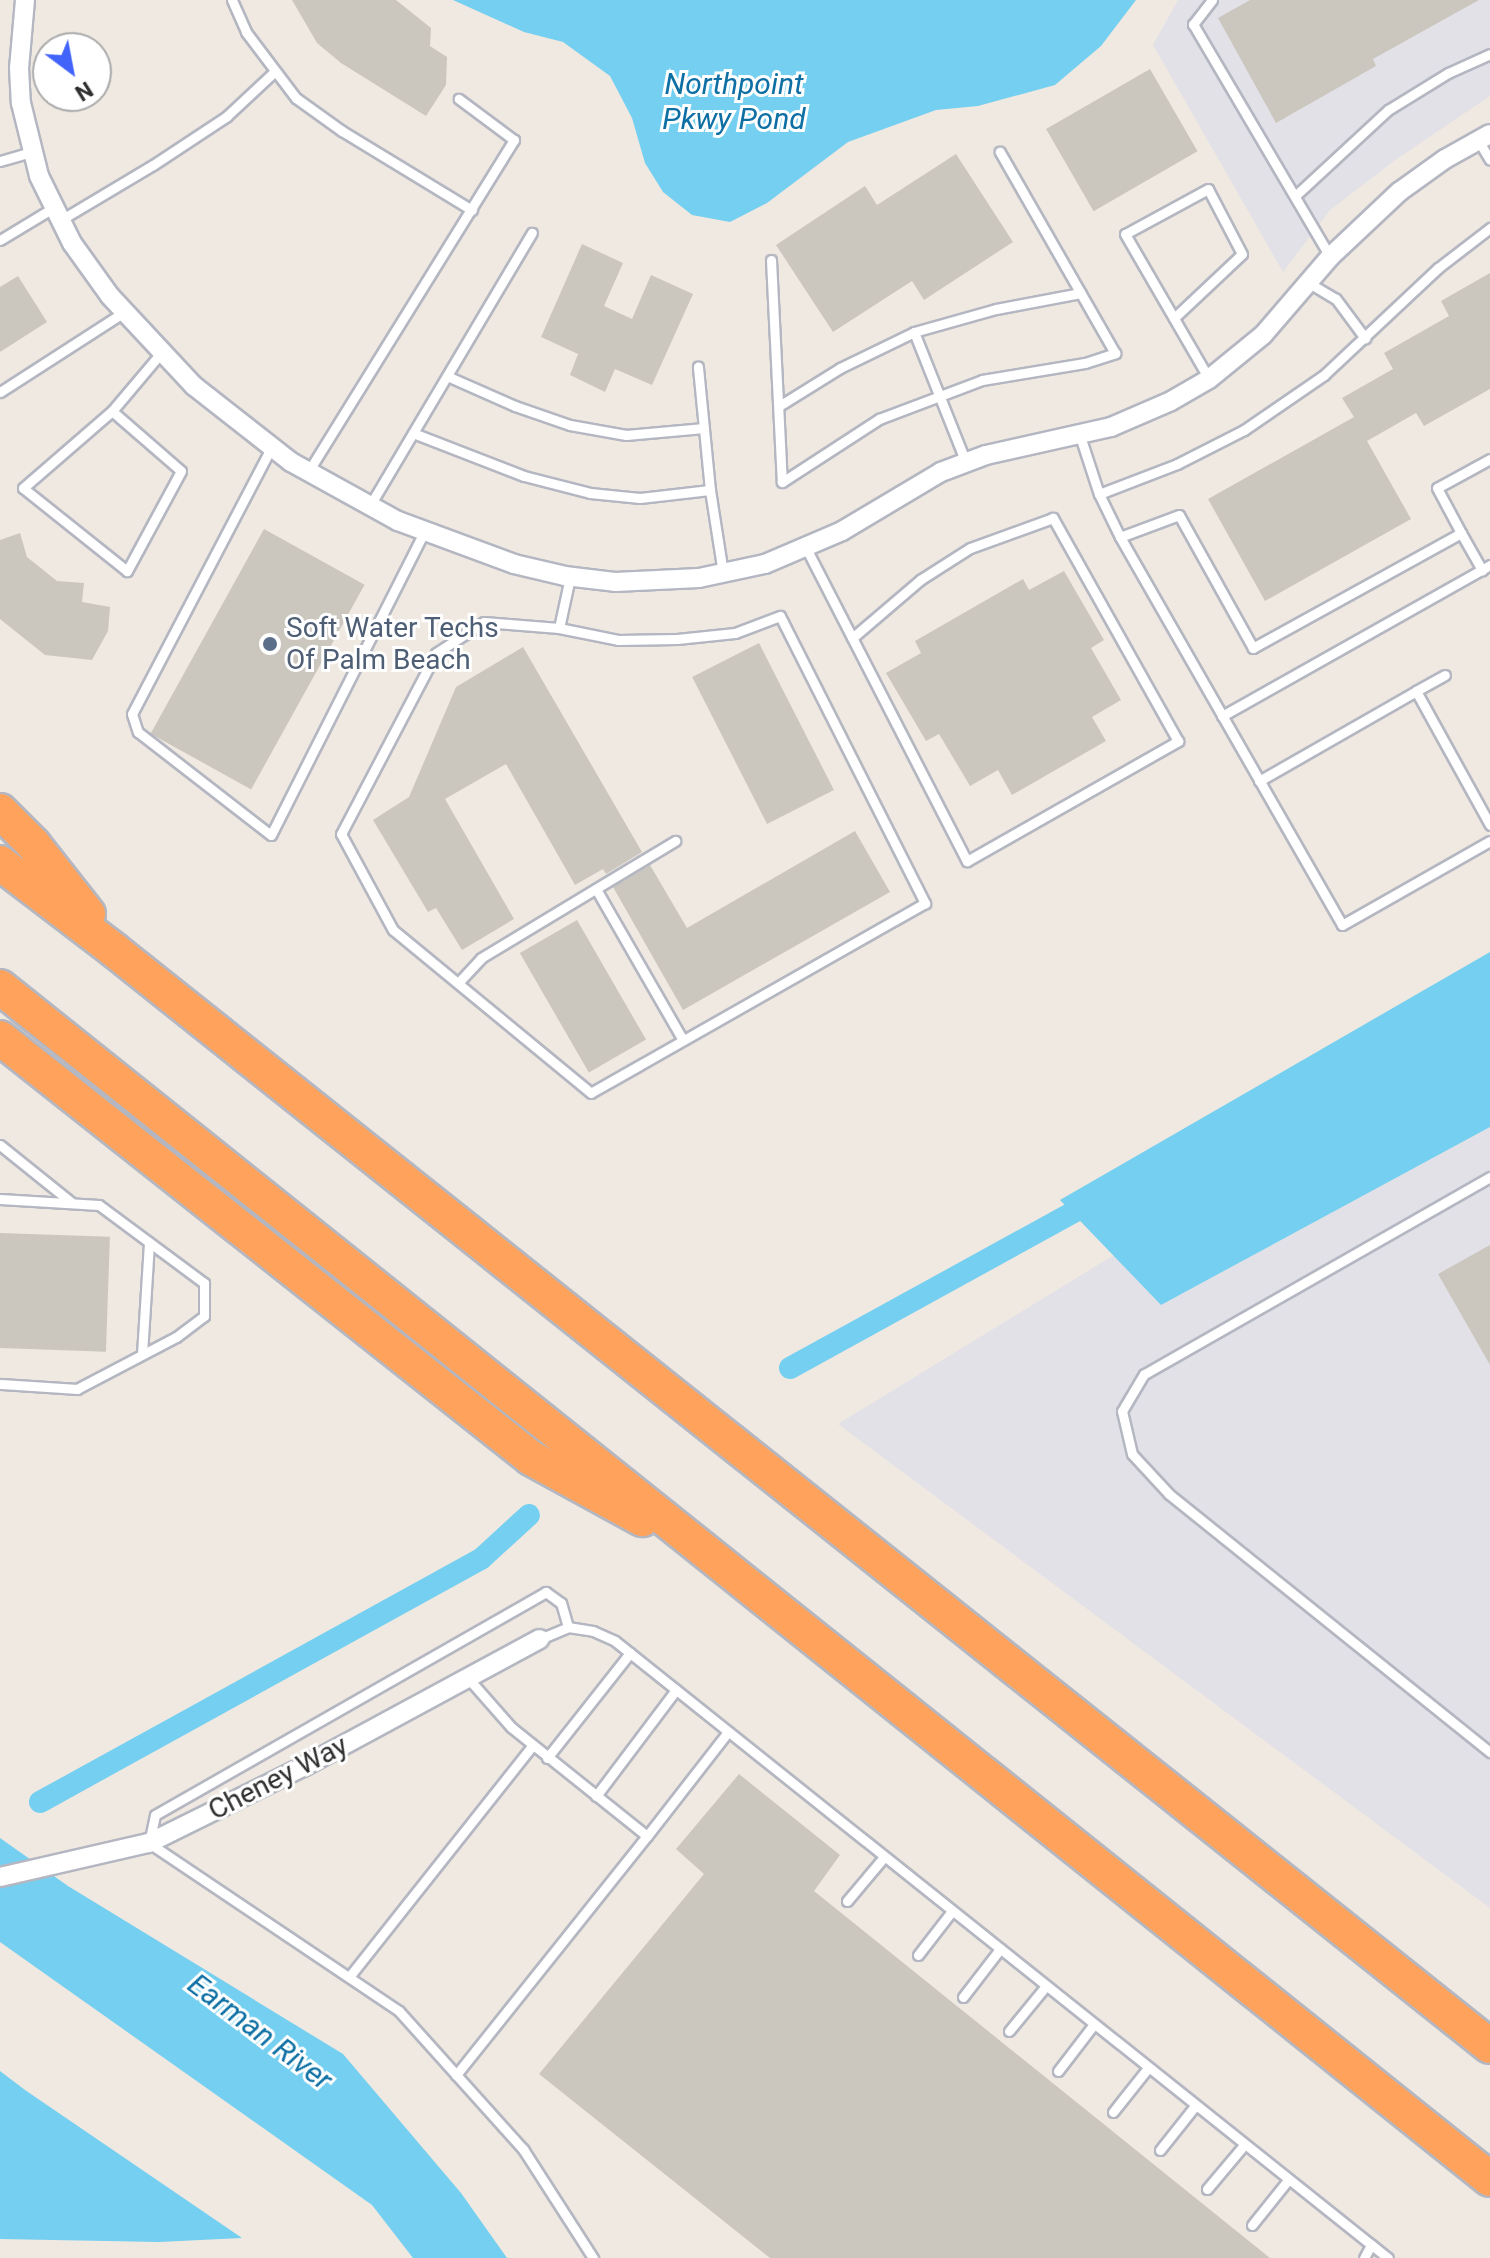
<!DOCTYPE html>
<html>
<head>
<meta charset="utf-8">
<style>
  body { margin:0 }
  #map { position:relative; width:1490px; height:2258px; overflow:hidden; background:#efe9e1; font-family:Roboto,sans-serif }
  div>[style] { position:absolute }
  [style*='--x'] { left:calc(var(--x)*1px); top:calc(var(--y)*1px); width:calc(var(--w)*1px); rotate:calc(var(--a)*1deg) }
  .industrial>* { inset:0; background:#e3e1e8 }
  .water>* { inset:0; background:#75cff0 }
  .canal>* { height:22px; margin:-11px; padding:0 11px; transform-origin:11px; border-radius:11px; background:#75cff0 }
  .building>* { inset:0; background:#cbc7bf; transform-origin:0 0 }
  .roads { filter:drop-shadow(2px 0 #b4b7c1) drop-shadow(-2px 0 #b4b7c1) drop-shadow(0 2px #b4b7c1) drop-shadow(0 -2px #b4b7c1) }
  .service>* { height:9px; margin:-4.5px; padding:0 4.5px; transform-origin:4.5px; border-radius:4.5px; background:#fff }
  .minor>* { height:18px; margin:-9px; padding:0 9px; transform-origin:9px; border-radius:9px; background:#fff }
  .motorway>* { height:34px; margin:-17px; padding:0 17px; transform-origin:17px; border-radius:17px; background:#ffa35c }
  .dots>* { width:22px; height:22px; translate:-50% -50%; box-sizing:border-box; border:4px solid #fff; border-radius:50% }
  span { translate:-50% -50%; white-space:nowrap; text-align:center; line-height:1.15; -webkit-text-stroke:6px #fff; paint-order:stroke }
  .service-label { font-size:28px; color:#4e5e75 }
  .left { translate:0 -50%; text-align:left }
  .street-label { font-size:28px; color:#2e2e2e }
  .water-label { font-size:30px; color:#0d6fa3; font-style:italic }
  .north { position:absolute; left:32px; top:32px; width:80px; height:80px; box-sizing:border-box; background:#fff; border:2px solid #ababab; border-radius:50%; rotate:148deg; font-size:22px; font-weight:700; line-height:32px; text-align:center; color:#2e2e2e }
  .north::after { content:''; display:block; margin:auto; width:28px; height:36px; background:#4264fb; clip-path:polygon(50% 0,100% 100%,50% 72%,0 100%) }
</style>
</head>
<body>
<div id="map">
  <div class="industrial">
    <i style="clip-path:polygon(1178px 0,1490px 0,1490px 96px,1394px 161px,1330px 210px,1283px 272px,1153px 45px)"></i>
    <i style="clip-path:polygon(1490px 1127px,1490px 1908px,838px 1424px,1114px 1255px,1161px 1305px)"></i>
  </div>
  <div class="water">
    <i style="clip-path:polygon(453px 0,1136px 0,1101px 46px,1055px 85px,978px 106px,936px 110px,848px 142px,767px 203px,730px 222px,692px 215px,663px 192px,645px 163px,632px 118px,610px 76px,563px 42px,524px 32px)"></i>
    <i style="clip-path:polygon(1490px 952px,1490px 1127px,1161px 1305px,1060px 1200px)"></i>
    <i style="clip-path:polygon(0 1838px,68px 1886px,343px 2054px,461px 2193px,507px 2258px,413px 2258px,372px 2205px,0 1942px)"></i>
    <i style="clip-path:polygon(0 2071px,25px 2090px,242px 2238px,159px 2242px,0 2239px)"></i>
  </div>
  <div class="canal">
    <i style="--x:790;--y:1368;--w:350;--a:-28.8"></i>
    <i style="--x:40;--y:1802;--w:504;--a:-28.86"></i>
    <i style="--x:481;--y:1559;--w:65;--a:-42.5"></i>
  </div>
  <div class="building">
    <i style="clip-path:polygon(292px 0,396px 0,431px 28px,430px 46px,447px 57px,446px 85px,426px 116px,341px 63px,317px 43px)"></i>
    <i style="clip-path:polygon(1250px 0,1479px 0,1373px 59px,1376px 66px,1276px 123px,1218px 18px)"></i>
    <i style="left:1150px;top:69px;width:95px;height:120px;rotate:60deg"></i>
    <i style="clip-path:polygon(956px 154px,1013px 242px,924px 300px,912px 281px,833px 332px,776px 245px,865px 186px,877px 205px)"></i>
    <i style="clip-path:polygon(582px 244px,623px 263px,604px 306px,632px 319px,651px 275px,693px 294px,652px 385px,615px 369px,605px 392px,570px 375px,578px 354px,541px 337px)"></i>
    <i style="clip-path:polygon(1490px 273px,1490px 389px,1424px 426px,1416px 413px,1367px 441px,1411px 519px,1265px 601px,1208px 499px,1354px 417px,1342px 398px,1393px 369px,1384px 353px,1449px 316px,1441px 301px)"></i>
    <i style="clip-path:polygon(18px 276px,47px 322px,0 352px,0 287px)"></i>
    <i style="left:264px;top:529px;width:115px;height:234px;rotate:29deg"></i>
    <i style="clip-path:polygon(20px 533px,27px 557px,57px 581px,84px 583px,82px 602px,110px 607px,108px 631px,92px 660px,45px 655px,0 619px,0 540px)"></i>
    <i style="clip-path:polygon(1064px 571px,1104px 640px,1091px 648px,1121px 700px,1092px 717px,1106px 741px,1012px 795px,998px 770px,970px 786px,939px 734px,926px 741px,886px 673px,921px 653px,915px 641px,1023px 579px,1029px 590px)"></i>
    <i style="left:759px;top:643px;width:165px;height:75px;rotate:63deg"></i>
    <i style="clip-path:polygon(523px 647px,642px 852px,606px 874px,603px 869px,575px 885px,506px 764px,445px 799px,514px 919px,462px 950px,436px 908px,428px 912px,373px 820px,409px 797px,456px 687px)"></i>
    <i style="clip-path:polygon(855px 831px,890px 892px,683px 1010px,613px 887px,650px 865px,687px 928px)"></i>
    <i style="left:577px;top:920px;width:138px;height:66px;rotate:60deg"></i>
    <i style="left:0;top:1233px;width:110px;height:115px;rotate:2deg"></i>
    <i style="clip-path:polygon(1490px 1245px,1490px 1365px,1438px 1274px)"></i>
    <i style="clip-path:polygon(739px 1774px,840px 1855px,814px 1891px,1270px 2258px,770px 2258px,539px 2074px,704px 1874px,676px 1849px)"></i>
  </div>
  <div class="roads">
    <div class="service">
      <i style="--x:232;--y:0;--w:35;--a:66"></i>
      <i style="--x:246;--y:32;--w:83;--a:52.9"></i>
      <i style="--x:296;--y:98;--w:57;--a:35.7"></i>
      <i style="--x:342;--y:131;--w:152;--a:31.3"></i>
      <i style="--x:1212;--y:0;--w:31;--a:128"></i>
      <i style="--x:1193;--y:24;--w:270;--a:59.5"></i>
      <i style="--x:1478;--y:140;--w:23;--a:59"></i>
      <i style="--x:0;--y:161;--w:33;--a:-16"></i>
      <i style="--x:1295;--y:196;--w:127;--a:-42.8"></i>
      <i style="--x:1388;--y:110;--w:70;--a:-31.7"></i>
      <i style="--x:1448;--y:73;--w:46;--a:-24.3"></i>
      <i style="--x:59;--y:221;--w:109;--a:-30.8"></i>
      <i style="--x:153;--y:165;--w:89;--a:-33.5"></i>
      <i style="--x:227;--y:116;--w:64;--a:-43.1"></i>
      <i style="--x:0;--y:240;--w:62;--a:-31.1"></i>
      <i style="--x:771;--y:260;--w:222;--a:87.2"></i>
      <i style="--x:782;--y:482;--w:116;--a:-33"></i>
      <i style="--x:879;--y:419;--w:110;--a:-20.7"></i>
      <i style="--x:982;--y:380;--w:104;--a:-9.4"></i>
      <i style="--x:1085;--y:363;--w:32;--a:-18"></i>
      <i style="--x:1115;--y:353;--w:232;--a:-119.8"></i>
      <i style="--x:1309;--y:283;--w:31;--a:31"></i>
      <i style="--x:1336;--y:299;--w:49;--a:53.4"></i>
      <i style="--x:1174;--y:318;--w:93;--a:-43.3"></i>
      <i style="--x:1242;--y:254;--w:73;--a:-117.6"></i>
      <i style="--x:1208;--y:189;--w:94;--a:151.5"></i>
      <i style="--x:1125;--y:234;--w:168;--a:59.9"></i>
      <i style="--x:914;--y:332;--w:141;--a:68.3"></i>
      <i style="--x:447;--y:376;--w:74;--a:23.8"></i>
      <i style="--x:515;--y:406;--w:58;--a:19.1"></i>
      <i style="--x:570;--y:425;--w:57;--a:10.1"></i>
      <i style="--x:626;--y:435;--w:78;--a:-5.1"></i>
      <i style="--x:0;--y:392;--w:148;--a:-32.8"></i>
      <i style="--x:779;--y:406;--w:72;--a:-31.9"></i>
      <i style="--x:840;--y:368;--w:82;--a:-25.9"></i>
      <i style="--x:914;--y:332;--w:85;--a:-15.7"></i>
      <i style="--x:996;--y:309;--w:86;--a:-10.7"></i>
      <i style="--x:112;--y:411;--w:91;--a:41"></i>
      <i style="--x:181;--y:471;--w:114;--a:118.4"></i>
      <i style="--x:127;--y:571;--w:133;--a:-141.4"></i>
      <i style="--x:23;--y:488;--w:118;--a:-40.9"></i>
      <i style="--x:112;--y:411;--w:76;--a:-49.8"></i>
      <i style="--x:413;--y:433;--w:119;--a:21.2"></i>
      <i style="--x:524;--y:476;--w:68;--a:14.4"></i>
      <i style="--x:590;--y:493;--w:50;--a:5.7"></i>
      <i style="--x:640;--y:498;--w:70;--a:-6.5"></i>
      <i style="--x:710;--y:490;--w:124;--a:-95.6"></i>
      <i style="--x:1080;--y:436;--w:61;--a:71.9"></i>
      <i style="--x:271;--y:448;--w:300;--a:117.6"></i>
      <i style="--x:132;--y:714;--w:19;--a:72"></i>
      <i style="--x:138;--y:732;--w:168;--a:37.8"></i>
      <i style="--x:271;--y:835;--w:339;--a:-63.2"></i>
      <i style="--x:1490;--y:459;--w:60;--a:151.3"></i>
      <i style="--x:1437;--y:488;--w:51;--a:61.9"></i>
      <i style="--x:1461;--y:533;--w:238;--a:151.1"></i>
      <i style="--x:1253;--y:648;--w:152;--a:-119.1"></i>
      <i style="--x:1179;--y:515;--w:63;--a:159.6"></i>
      <i style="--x:1120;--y:537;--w:447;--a:60.2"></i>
      <i style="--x:1342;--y:925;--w:170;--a:-29.6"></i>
      <i style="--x:308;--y:472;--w:391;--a:-58.2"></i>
      <i style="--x:514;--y:140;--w:69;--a:-143.3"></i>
      <i style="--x:710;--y:490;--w:84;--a:81.1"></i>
      <i style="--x:369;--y:507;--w:319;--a:-59.3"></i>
      <i style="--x:1461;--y:533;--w:43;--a:60.4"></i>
      <i style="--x:1120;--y:537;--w:48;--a:-116"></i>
      <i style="--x:1099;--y:494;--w:84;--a:-21"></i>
      <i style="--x:1177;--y:464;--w:75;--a:-26.9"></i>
      <i style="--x:1244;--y:430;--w:97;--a:-34.5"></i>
      <i style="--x:1324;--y:375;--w:156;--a:-43.2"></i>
      <i style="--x:1438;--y:268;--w:66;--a:-37.6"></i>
      <i style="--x:806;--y:548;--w:352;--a:62.8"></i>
      <i style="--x:967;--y:861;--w:243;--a:-29.6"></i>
      <i style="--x:1178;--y:741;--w:256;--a:-119.3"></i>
      <i style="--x:1053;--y:518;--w:88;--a:160.1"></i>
      <i style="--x:970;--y:548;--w:59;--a:147.4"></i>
      <i style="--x:920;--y:580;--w:89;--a:139.5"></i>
      <i style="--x:559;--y:628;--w:60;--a:11.5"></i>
      <i style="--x:618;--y:640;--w:59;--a:-1"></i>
      <i style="--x:677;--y:639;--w:58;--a:-5.9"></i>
      <i style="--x:735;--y:633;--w:48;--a:-20.7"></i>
      <i style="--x:780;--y:616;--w:322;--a:63.2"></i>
      <i style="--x:925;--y:903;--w:384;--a:150.4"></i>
      <i style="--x:591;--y:1093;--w:256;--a:-140.5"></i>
      <i style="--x:393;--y:930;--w:109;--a:-118.4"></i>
      <i style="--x:341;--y:834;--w:204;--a:-62.3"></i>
      <i style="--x:436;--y:653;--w:57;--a:-32.9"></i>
      <i style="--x:484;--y:622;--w:75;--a:4.6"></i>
      <i style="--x:559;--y:628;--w:52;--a:-77.8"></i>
      <i style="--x:1416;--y:691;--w:33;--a:-29"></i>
      <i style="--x:1222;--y:716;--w:308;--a:-29.4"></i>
      <i style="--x:1259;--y:781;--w:181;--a:-29.8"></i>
      <i style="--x:1416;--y:691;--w:153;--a:61.1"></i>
      <i style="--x:596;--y:889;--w:174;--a:60.1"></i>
      <i style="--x:458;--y:983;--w:34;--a:-47"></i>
      <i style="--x:481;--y:958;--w:227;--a:-31.1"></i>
      <i style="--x:0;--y:1145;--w:91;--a:38.8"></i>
      <i style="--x:1490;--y:1177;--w:398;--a:150.3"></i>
      <i style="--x:1144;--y:1374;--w:43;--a:120.7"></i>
      <i style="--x:1122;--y:1411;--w:44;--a:76.9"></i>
      <i style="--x:1132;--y:1454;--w:54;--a:47.2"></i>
      <i style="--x:1169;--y:1494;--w:412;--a:38.8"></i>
      <i style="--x:0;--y:1199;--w:99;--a:3.5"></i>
      <i style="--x:99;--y:1205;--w:131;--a:36.6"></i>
      <i style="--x:204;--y:1283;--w:33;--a:90"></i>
      <i style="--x:204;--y:1316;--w:35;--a:143"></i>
      <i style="--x:176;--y:1337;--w:112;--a:152.3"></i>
      <i style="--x:77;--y:1389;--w:77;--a:-176.3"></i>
      <i style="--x:142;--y:1354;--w:112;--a:-86.4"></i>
      <i style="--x:568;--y:1627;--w:25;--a:-106"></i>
      <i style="--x:561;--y:1603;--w:19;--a:-144"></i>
      <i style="--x:546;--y:1592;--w:450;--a:150.3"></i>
      <i style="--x:155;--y:1815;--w:29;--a:102"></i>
      <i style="--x:149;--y:1843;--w:301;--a:33.9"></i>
      <i style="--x:399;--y:2011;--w:186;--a:48.1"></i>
      <i style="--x:523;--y:2149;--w:130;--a:57.3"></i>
      <i style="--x:540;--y:1639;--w:30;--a:-23"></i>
      <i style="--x:568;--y:1627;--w:25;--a:9"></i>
      <i style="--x:593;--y:1631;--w:24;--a:24"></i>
      <i style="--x:615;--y:1641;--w:989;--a:38.6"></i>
      <i style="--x:547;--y:1758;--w:134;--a:-51.7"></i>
      <i style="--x:596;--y:1796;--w:133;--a:-53"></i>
      <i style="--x:647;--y:1836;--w:132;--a:-52.1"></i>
      <i style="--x:847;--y:1901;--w:57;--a:-49.9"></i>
      <i style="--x:918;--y:1955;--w:56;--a:-52.3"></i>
      <i style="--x:349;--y:1977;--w:295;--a:-51.6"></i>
      <i style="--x:963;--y:1997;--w:61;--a:-52.4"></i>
      <i style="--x:1009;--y:2031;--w:58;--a:-50.6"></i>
      <i style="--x:1058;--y:2071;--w:59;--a:-52.5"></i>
      <i style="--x:456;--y:2075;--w:306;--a:-51.4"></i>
      <i style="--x:647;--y:1836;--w:174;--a:-141.3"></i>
      <i style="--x:511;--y:1727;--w:65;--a:-131.3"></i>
      <i style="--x:1113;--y:2112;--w:56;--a:-51.5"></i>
      <i style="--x:1160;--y:2150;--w:56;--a:-51.5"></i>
      <i style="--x:1207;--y:2189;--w:57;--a:-49.9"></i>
      <i style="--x:1252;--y:2225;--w:58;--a:-51.3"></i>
      <i style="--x:1364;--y:2258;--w:15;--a:-62"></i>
    </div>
    <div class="minor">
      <i style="--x:25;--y:0;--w:68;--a:95"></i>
      <i style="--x:19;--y:68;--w:35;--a:87"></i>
      <i style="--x:21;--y:103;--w:75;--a:76.1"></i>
      <i style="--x:39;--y:176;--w:75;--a:63.8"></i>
      <i style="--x:72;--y:243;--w:65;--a:54.4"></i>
      <i style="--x:110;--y:296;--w:123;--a:47"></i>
      <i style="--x:194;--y:386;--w:123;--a:38.1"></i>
      <i style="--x:291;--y:462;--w:122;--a:28.9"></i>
      <i style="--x:398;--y:521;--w:124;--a:20.3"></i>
      <i style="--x:514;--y:564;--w:52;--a:13.2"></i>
      <i style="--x:565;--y:576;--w:50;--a:6.8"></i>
      <i style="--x:615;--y:582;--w:84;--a:-2.7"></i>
      <i style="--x:699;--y:578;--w:67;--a:-12"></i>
      <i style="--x:765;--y:564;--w:84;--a:-23.2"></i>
      <i style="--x:842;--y:531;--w:115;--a:-30.8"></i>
      <i style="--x:941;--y:472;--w:48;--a:-20.7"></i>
      <i style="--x:986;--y:455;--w:128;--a:-12.6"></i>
      <i style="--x:1111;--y:427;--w:65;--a:-23.4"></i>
      <i style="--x:1171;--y:401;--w:44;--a:-30.1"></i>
      <i style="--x:1209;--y:379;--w:70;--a:-39.2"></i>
      <i style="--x:1263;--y:335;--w:103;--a:-49.3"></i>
      <i style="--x:1330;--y:257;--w:95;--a:-43.3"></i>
      <i style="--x:1399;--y:192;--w:57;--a:-35.7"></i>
      <i style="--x:1445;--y:159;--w:51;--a:-29.1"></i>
      <i style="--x:0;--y:1877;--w:153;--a:-12.9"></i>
      <i style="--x:149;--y:1843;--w:172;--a:-26.3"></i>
      <i style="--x:303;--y:1767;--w:269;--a:-28.4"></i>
    </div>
    <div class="motorway">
      <i style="--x:0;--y:811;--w:47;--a:45"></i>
      <i style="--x:33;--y:844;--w:89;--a:51.8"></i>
      <i style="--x:0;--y:863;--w:143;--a:37.3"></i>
      <i style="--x:114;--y:950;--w:1759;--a:38.54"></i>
      <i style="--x:0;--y:987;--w:1908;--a:38.66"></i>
      <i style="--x:0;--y:1038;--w:677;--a:38.34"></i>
      <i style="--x:531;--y:1458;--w:127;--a:28.8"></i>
    </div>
  </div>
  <div class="dots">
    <i style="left:270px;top:644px;background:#5c6f8a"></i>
  </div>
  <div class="service-label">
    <span class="left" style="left:286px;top:644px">Soft Water Techs<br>Of Palm Beach</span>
  </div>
  <div class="street-label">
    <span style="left:278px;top:1778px;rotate:-27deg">Cheney Way</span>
  </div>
  <div class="water-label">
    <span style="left:734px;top:101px">Northpoint<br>Pkwy Pond</span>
    <span style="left:260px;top:2032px;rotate:37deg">Earman River</span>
  </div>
  <div class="north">N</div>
</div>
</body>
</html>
